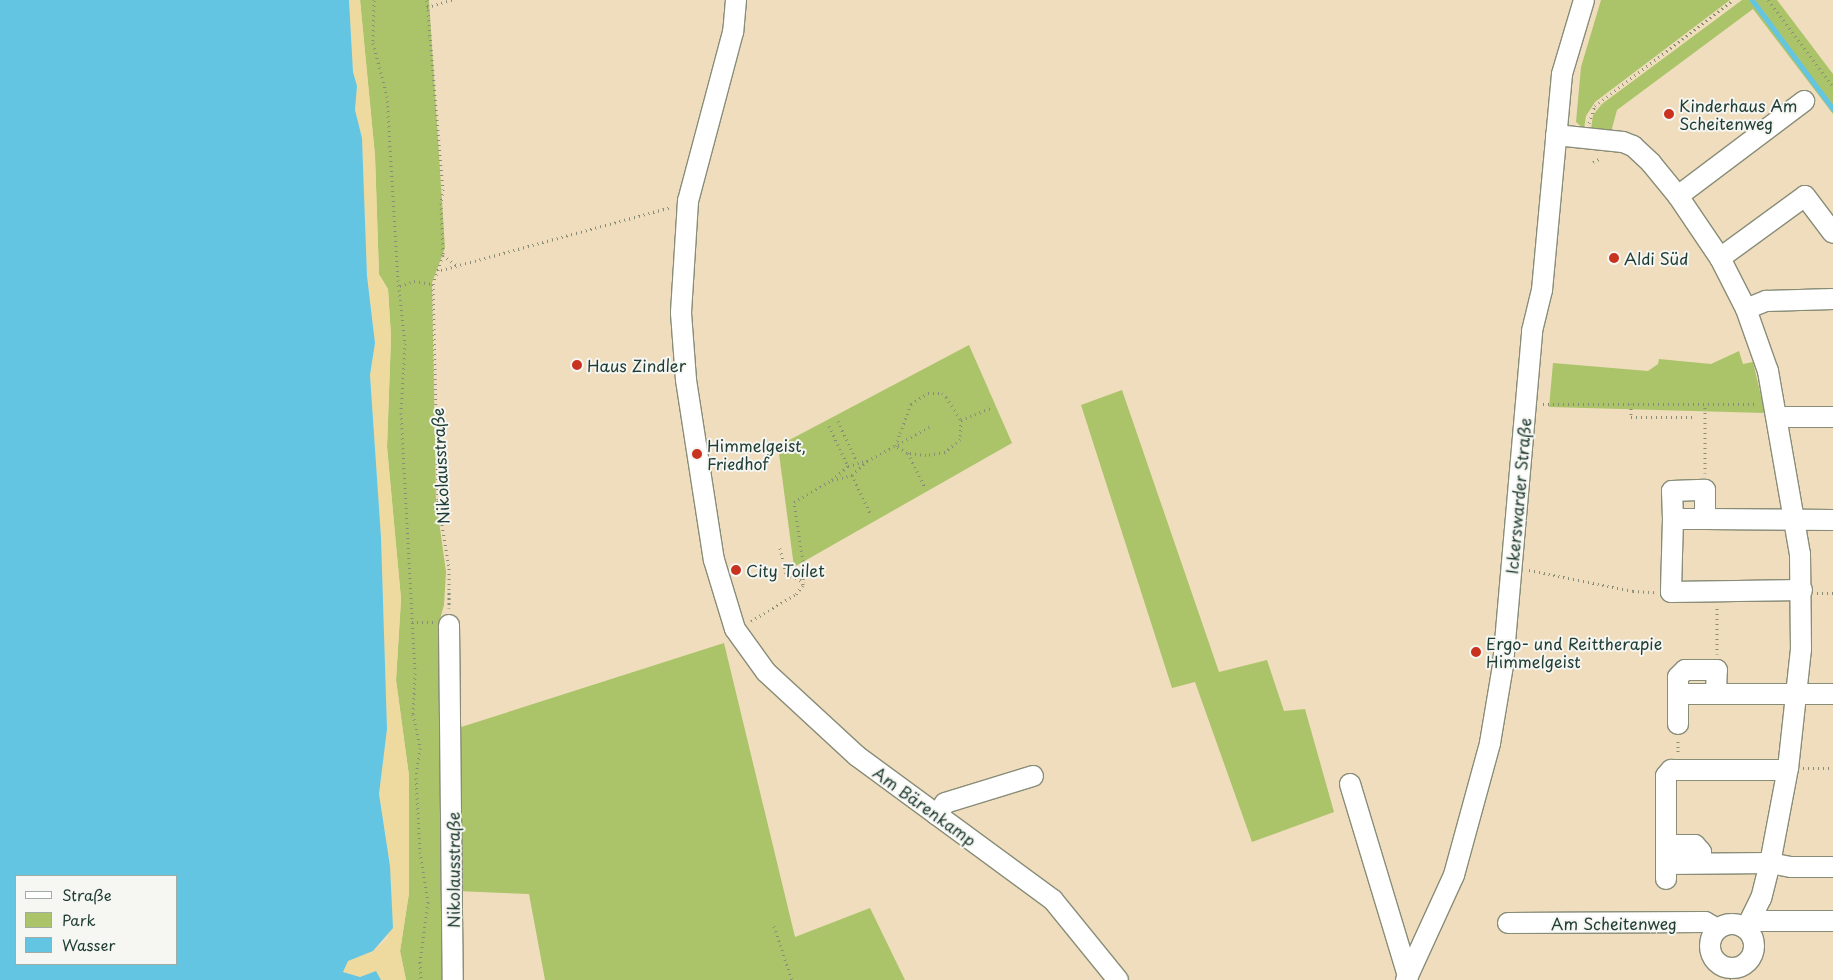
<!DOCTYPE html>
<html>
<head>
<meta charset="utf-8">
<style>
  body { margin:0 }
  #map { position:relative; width:1833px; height:980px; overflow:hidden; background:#f0ddbd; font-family:"Playpen Sans",sans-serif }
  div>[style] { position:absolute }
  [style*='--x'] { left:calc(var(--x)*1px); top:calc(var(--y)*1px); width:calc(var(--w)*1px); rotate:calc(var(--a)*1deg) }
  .green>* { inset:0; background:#abc46a }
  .sand>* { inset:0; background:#eeda9e }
  .water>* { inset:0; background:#63c5e2 }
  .stream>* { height:5px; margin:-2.5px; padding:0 2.5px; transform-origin:2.5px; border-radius:2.5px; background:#63c5e2 }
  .path>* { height:3px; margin-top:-1.5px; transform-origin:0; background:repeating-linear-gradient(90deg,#888d78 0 1px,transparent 0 5px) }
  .roads { filter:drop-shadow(1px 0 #888d78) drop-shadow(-1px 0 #888d78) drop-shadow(0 1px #888d78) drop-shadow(0 -1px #888d78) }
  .minor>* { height:20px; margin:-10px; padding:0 10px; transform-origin:10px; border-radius:10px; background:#fff }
  .minor>.ring { margin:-10px; padding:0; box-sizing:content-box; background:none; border:20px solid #fff; border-radius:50% }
  .dots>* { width:14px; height:14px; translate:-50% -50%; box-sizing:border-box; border:2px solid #f6f6f2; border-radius:50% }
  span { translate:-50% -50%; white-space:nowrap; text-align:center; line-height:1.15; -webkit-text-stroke:4px #f6f6f2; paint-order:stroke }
  .poi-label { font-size:16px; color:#1f3d34 }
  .left { translate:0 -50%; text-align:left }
  .street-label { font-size:16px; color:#1f3d34 }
  .legend { position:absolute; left:15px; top:875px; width:162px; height:90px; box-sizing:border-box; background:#f6f6f2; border:1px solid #a0aca6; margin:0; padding:6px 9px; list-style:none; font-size:15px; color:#1f3d34 }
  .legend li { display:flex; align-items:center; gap:10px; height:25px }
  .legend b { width:25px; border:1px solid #a0aca6 }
</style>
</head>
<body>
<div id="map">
  <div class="green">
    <i style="clip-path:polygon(360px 0,429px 0,445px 248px,432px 283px,436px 499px,446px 572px,444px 605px,440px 619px,451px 980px,406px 980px,400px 951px,409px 893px,409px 776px,396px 680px,401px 599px,387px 447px,391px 337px,388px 289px,379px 275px,375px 156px)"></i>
    <i style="clip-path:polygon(1601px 0,1730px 0,1595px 102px,1586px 116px,1584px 129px,1576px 122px,1581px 67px)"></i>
    <i style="clip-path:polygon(1742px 0,1777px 0,1833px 74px,1833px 114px,1753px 9px,1617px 110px,1611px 132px,1591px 130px,1593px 115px,1602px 104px)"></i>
    <i style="clip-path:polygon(969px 345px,1012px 443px,794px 567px,778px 446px)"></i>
    <i style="clip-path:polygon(1739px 351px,1743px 364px,1753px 362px,1765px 413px,1549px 407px,1553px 363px,1648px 371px,1658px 364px,1659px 359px,1711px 364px)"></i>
    <i style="clip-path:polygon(1122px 390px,1219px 672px,1267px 660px,1284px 711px,1305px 709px,1334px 812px,1252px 842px,1195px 682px,1172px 688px,1081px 405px)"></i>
    <i style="clip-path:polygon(724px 643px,795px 937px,870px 908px,905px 980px,545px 980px,529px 894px,456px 891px,455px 729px)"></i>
  </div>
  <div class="sand">
    <i style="clip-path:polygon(349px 0,360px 0,375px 156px,379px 274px,388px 289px,391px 337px,387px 447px,401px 599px,396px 680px,409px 776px,409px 893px,400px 951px,406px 980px,381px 980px,376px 971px,361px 977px,343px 972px,348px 961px,373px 951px,388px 938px,390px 866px,379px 794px,387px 729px,381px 537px,370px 375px,375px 343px,367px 276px,362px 138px,355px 110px,357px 86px,353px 73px)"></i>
  </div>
  <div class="water">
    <i style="clip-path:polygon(evenodd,0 0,349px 0,353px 72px,357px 86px,355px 110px,362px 138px,367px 276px,375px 343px,370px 375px,381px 537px,387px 729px,379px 794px,390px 866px,393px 928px,373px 951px,348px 961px,343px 972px,360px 977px,376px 971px,381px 980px,0 980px,0 0,16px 876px,176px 876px,176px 964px,16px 964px,16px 876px)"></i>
  </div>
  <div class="stream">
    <i style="--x:1752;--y:0;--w:136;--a:53.4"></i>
  </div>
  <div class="path">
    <i style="--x:374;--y:0;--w:43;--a:91.3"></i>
    <i style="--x:373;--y:43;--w:55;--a:75.2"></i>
    <i style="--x:387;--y:96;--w:184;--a:86.6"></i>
    <i style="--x:398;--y:280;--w:63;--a:83.7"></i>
    <i style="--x:405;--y:343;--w:70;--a:93.3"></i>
    <i style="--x:401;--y:413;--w:260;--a:86.9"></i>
    <i style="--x:415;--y:673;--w:41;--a:92.8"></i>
    <i style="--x:413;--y:714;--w:35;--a:78"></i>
    <i style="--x:420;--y:748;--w:30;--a:98"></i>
    <i style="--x:416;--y:778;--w:74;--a:86.9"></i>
    <i style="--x:420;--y:852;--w:51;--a:80.9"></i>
    <i style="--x:428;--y:902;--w:61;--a:97.6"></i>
    <i style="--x:420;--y:962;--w:18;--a:87"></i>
    <i style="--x:427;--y:0;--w:190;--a:85.2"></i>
    <i style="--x:443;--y:189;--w:14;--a:98"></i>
    <i style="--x:441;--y:203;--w:52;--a:87.8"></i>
    <i style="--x:443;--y:255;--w:31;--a:109"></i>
    <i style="--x:433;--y:284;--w:216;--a:88.7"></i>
    <i style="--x:438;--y:500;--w:69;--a:80.8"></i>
    <i style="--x:449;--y:568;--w:40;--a:90"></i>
    <i style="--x:1768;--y:0;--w:109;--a:53.2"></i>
    <i style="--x:427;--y:7;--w:26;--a:-16"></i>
    <i style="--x:1589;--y:123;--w:18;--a:-71"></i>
    <i style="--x:1595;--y:106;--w:174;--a:-37.5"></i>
    <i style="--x:1593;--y:162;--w:7;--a:-27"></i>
    <i style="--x:443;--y:255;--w:20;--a:37"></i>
    <i style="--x:441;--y:270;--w:238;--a:-15.3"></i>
    <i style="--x:400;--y:286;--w:15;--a:-20"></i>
    <i style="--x:414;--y:281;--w:19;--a:9"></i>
    <i style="--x:928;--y:393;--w:14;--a:0"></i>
    <i style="--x:942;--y:393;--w:6;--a:45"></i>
    <i style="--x:946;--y:397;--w:27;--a:57"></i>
    <i style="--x:961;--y:420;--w:19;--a:93"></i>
    <i style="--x:960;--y:439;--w:20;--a:139"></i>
    <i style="--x:945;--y:452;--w:19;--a:171"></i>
    <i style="--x:926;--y:455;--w:19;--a:-174"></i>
    <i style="--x:907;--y:453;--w:13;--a:-148"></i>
    <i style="--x:896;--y:446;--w:14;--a:-73"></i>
    <i style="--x:900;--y:433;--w:31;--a:-69"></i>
    <i style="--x:911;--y:404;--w:20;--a:-33"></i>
    <i style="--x:1543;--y:404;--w:214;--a:0"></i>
    <i style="--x:1631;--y:404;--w:13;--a:90"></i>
    <i style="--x:1631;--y:417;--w:64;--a:0"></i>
    <i style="--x:961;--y:420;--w:32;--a:-22"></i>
    <i style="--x:838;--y:421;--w:45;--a:65.1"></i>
    <i style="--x:829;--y:426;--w:44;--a:64.6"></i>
    <i style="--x:908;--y:453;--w:37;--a:64"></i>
    <i style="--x:1705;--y:473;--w:69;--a:-90"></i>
    <i style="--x:852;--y:475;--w:42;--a:64.7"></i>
    <i style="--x:832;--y:480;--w:21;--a:-41"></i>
    <i style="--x:848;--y:466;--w:19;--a:-16"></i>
    <i style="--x:780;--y:548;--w:27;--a:77"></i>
    <i style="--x:786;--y:574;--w:20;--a:24"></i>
    <i style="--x:1529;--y:570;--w:106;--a:11.4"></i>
    <i style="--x:1633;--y:591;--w:22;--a:3"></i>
    <i style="--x:1817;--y:593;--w:16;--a:0"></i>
    <i style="--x:751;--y:621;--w:52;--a:-31"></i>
    <i style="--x:796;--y:594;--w:11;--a:-52"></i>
    <i style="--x:803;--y:585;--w:24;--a:-90"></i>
    <i style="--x:803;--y:561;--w:60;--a:-98.7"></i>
    <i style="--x:794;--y:502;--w:44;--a:-30.1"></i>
    <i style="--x:832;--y:480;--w:21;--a:-14"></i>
    <i style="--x:852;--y:475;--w:21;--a:-43"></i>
    <i style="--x:867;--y:461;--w:73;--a:-28.7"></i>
    <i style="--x:412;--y:622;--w:21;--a:0"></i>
    <i style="--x:1717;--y:654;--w:46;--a:-90"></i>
    <i style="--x:1678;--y:741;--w:13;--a:90"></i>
    <i style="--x:1803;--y:768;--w:30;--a:0"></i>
    <i style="--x:774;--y:926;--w:57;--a:71.6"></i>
    <i style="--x:1731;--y:980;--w:13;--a:-81"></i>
  </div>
  <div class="roads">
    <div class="minor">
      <i style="--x:736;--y:0;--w:32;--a:95"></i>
      <i style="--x:733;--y:32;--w:175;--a:104.9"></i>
      <i style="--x:688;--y:201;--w:112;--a:93.6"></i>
      <i style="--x:681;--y:313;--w:67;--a:85.7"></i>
      <i style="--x:686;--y:380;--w:182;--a:81.2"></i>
      <i style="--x:714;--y:560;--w:72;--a:73.1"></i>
      <i style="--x:735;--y:629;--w:53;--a:54.2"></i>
      <i style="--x:766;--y:672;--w:124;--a:42.7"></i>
      <i style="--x:857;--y:756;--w:243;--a:36.3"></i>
      <i style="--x:1053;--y:900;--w:103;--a:50.9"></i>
      <i style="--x:1556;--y:135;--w:67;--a:6"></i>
      <i style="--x:1623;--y:142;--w:11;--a:22"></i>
      <i style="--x:1633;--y:146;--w:25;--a:43"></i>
      <i style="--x:1651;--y:163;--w:43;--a:50.7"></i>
      <i style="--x:1678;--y:196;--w:75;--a:55.9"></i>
      <i style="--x:1720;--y:258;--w:57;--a:63"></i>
      <i style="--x:1746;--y:309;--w:66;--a:70.5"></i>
      <i style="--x:1768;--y:371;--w:186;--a:80.1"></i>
      <i style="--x:1800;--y:554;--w:95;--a:89.4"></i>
      <i style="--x:1801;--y:649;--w:120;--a:96.2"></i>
      <i style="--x:1788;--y:768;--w:97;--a:100.7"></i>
      <i style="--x:1770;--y:863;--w:36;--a:104"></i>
      <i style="--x:1761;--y:898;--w:25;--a:116"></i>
      <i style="--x:1750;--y:921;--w:9;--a:131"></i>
      <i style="--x:1678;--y:196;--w:158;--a:-37"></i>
      <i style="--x:1720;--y:258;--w:105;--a:-36.1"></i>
      <i style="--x:1805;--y:196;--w:46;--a:52.9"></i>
      <i style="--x:1746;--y:309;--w:22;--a:-22"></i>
      <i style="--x:1766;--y:301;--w:67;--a:-1.7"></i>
      <i style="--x:1777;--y:417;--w:56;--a:0"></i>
      <i style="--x:1673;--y:519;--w:73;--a:91.6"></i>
      <i style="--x:1671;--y:592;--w:131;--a:-0.9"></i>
      <i style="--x:1705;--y:519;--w:32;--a:180"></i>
      <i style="--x:1673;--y:519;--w:28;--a:-92"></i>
      <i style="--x:1672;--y:491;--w:33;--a:-2"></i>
      <i style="--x:1705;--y:490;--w:29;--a:90"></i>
      <i style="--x:1705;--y:519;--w:128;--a:0.4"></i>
      <i style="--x:449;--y:625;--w:355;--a:89.4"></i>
      <i style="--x:1716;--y:693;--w:23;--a:-88"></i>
      <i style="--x:1717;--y:670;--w:32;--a:180"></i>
      <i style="--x:1685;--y:670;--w:10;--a:135"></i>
      <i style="--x:1678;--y:677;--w:17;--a:90"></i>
      <i style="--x:1678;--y:694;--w:155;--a:0"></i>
      <i style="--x:1678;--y:694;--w:30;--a:90"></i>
      <i style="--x:1350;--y:784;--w:201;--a:73.2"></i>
      <i style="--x:937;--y:815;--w:14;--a:-56"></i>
      <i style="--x:945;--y:803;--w:92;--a:-17.1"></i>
      <i style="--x:1666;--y:845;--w:29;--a:0"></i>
      <i style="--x:1695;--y:845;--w:9;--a:49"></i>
      <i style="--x:1701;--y:852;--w:11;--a:90"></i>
      <i style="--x:1666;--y:864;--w:104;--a:-0.6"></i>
      <i style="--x:1770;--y:863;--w:21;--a:11"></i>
      <i style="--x:1791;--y:867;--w:42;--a:0"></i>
      <i style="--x:1666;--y:879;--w:103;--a:-90"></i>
      <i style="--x:1666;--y:776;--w:8;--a:-50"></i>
      <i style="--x:1671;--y:770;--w:116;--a:0"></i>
      <i style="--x:1750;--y:921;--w:83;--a:0"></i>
      <i style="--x:1508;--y:923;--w:197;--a:-0.3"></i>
      <i style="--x:1705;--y:922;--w:14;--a:30"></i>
      <i class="ring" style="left:1710px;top:924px;width:24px;height:24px"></i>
      <i style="--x:1406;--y:980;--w:115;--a:-65.4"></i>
      <i style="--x:1454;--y:875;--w:137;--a:-74.7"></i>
      <i style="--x:1490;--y:743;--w:79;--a:-80.5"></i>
      <i style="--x:1503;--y:665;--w:335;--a:-85"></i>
      <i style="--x:1532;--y:331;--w:42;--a:-76.3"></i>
      <i style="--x:1542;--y:290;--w:217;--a:-84.7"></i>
      <i style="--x:1562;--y:74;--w:77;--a:-73.4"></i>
    </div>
  </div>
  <div class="dots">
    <i style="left:1669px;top:114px;background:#c8321e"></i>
    <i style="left:1614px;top:258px;background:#c8321e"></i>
    <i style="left:577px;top:365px;background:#c8321e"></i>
    <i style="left:697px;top:454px;background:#c8321e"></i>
    <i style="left:736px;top:570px;background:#c8321e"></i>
    <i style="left:1476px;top:652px;background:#c8321e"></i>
  </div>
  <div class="poi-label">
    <span class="left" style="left:1679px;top:114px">Kinderhaus Am<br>Scheitenweg</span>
    <span class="left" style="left:1624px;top:258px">Aldi Süd</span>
    <span class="left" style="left:587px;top:365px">Haus Zindler</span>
    <span class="left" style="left:707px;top:454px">Himmelgeist,<br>Friedhof</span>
    <span class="left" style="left:746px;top:570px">City Toilet</span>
    <span class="left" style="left:1486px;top:652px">Ergo- und Reittherapie<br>Himmelgeist</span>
  </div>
  <div class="street-label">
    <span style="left:440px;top:466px;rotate:-93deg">Nikolausstraße</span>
    <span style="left:1518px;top:496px;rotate:-85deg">Ickerswarder Straße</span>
    <span style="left:925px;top:806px;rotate:36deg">Am Bärenkamp</span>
    <span style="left:453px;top:870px;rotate:-90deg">Nikolausstraße</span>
    <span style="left:1614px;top:923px">Am Scheitenweg</span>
  </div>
  <ul class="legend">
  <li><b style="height:6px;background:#fff"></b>Straße</li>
  <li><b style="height:14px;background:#abc46a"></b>Park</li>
  <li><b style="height:14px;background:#63c5e2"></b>Wasser</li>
  </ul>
</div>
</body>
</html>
